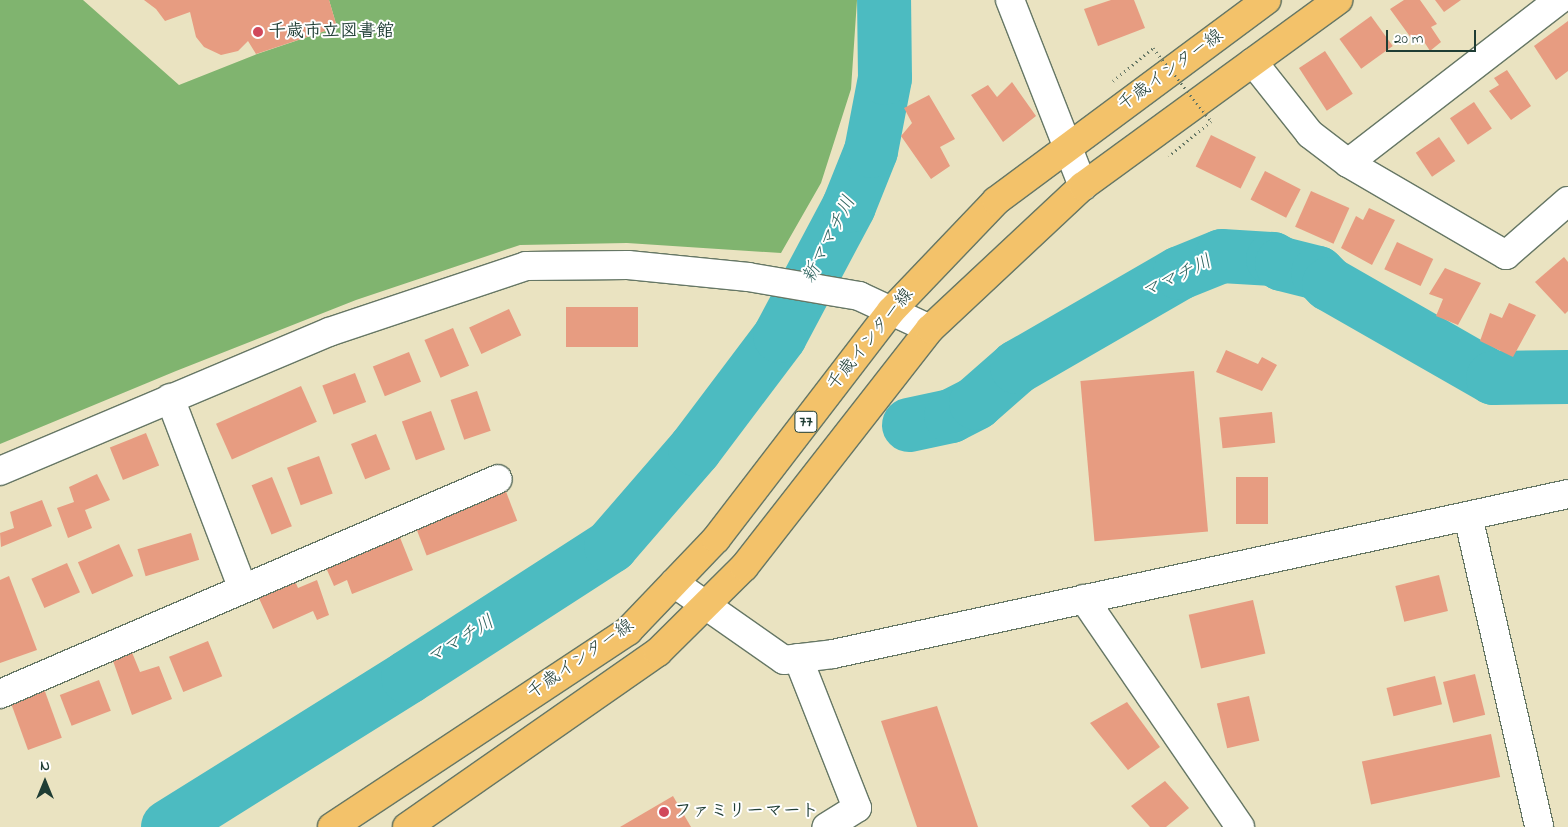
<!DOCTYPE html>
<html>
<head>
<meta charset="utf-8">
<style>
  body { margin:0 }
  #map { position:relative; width:1568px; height:827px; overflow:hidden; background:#eae3c1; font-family:"Indie Flower","Klee One",sans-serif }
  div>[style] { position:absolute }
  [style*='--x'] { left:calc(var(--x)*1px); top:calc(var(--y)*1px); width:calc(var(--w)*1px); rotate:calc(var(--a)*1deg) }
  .forest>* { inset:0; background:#80b46f }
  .river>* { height:54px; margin:-27px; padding:0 27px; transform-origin:27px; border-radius:27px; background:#4cbbc1 }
  .building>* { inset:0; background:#e79c81; transform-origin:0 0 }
  .roads { filter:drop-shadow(1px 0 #667765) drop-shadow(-1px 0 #667765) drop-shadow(0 1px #667765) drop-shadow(0 -1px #667765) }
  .minor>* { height:28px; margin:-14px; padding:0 14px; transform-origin:14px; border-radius:14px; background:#fff }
  .tertiary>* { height:28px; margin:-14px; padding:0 14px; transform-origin:14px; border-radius:14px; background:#fff }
  .primary>* { height:28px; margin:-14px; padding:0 14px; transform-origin:14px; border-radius:14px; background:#f3c26a }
  .path-bridge>* { height:3px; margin-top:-1.5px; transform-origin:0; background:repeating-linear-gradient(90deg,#667765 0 1px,transparent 0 5px) }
  .dots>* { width:14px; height:14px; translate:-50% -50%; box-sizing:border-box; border:2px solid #fff; border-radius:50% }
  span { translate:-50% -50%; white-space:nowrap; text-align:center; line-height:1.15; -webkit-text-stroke:4px #fff; paint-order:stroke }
  .shield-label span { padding:1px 4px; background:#fff; border:1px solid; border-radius:4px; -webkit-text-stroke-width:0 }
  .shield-label { font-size:16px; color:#1f3d34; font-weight:700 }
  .poi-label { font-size:18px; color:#1f3d34; font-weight:700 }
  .left { translate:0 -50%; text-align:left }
  .street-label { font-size:18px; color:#1f3d34 }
  .water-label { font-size:19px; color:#2c635e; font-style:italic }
  .north { position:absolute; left:20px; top:757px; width:50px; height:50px; -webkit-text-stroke:4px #fff; paint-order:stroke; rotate:0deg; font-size:14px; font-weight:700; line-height:20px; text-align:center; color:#1f3d34 }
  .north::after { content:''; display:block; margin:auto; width:18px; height:22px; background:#1f3d34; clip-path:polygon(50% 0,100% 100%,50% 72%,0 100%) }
  .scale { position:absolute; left:1386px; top:30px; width:90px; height:22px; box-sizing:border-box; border:2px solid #1f3d34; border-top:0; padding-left:6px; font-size:15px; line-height:18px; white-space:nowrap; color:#1f3d34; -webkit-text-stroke:4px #fff; paint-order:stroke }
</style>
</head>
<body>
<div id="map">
  <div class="forest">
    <i style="clip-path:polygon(0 0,83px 0,179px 85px,257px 54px,337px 27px,329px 0,857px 0,851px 89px,821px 183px,781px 253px,627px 243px,520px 245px,356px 300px,176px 371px,0 444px)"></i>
  </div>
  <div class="river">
    <i style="--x:909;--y:425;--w:43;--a:-12.1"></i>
    <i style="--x:951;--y:416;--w:28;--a:-27"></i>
    <i style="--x:976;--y:403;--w:55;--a:-41.3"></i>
    <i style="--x:1017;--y:367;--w:188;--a:-30"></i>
    <i style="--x:1180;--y:273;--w:45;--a:-22"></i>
    <i style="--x:1222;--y:256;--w:51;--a:3.4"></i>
    <i style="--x:1273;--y:259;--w:10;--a:29"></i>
    <i style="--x:1282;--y:264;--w:37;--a:14"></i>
    <i style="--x:1318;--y:273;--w:16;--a:45"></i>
    <i style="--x:1329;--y:284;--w:189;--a:29.8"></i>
    <i style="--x:1493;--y:378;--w:75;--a:-0.8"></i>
    <i style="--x:168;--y:827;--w:283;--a:-32"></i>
    <i style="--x:408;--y:677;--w:242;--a:-32.8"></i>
    <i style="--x:611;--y:546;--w:128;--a:-49.1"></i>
    <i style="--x:695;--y:449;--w:141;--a:-53"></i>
    <i style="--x:780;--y:336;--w:147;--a:-62"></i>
    <i style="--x:849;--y:206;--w:59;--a:-68.2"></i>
    <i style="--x:871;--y:151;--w:74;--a:-79.1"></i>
    <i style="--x:885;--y:78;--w:78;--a:-90.7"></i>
  </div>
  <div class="building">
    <i style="clip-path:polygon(144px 0,329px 0,337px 27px,256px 54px,248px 41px,238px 51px,221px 55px,204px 47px,196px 37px,190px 12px,165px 21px,156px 9px)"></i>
    <i style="clip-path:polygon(1111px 0,1134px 0,1145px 28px,1098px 46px,1084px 9px)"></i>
    <i style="clip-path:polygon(1404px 0,1420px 0,1437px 24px,1431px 27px,1441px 42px,1430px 51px,1421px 37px,1414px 42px,1390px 9px)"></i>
    <i style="clip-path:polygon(1435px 0,1461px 0,1444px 12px)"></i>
    <i style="left:1371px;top:16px;width:37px;height:39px;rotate:54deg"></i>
    <i style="clip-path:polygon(1568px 21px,1568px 71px,1556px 80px,1534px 46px)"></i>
    <i style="left:1325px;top:51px;width:51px;height:31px;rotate:57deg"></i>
    <i style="clip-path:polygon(1507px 70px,1531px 106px,1511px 120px,1489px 91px,1499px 85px,1494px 78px)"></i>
    <i style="clip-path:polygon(1012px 82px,1036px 116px,1003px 142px,971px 95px,988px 85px,997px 97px)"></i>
    <i style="clip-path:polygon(929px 95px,955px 139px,940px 147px,950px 166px,931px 179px,901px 136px,912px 123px,904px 108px)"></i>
    <i style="left:1474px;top:102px;width:32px;height:29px;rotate:56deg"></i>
    <i style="left:1211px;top:135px;width:50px;height:35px;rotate:26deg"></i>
    <i style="left:1439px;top:137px;width:29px;height:28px;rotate:56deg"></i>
    <i style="left:1265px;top:171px;width:40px;height:32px;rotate:27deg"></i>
    <i style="left:1311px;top:191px;width:42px;height:39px;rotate:24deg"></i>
    <i style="clip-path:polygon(1369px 208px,1395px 220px,1372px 265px,1341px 248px,1356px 216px,1363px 220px)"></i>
    <i style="left:1397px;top:242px;width:40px;height:30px;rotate:25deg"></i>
    <i style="clip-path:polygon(1564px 257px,1568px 262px,1568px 311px,1565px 314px,1535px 282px)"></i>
    <i style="clip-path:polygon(1445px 268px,1481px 283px,1458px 325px,1436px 316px,1443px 299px,1429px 294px)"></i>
    <i style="clip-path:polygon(1509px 303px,1536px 315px,1513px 357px,1480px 341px,1490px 313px,1502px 318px)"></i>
    <i style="left:566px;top:307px;width:72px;height:40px"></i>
    <i style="left:509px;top:309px;width:29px;height:44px;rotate:65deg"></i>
    <i style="left:453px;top:328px;width:41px;height:31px;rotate:67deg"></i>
    <i style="clip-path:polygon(1226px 350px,1258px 364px,1262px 357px,1277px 365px,1262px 391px,1216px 372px)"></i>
    <i style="left:409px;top:352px;width:32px;height:39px;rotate:68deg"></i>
    <i style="left:1194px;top:371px;width:161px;height:114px;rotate:85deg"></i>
    <i style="left:355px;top:373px;width:31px;height:35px;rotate:69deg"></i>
    <i style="left:301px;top:386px;width:39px;height:93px;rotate:66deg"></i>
    <i style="left:477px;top:391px;width:42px;height:28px;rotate:71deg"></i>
    <i style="left:431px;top:411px;width:41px;height:31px;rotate:70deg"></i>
    <i style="left:1272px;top:412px;width:31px;height:53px;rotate:84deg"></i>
    <i style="left:146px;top:433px;width:35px;height:39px;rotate:68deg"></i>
    <i style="left:376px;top:434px;width:38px;height:27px;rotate:68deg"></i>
    <i style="left:319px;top:456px;width:40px;height:34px;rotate:70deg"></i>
    <i style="clip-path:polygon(97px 474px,110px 500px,85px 510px,92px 528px,68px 538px,57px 508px,74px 502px,69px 487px)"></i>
    <i style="left:272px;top:477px;width:53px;height:22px;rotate:68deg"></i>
    <i style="left:1236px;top:477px;width:32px;height:47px"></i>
    <i style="left:505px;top:489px;width:34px;height:97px;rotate:69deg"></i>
    <i style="clip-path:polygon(42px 500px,52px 526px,1px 547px,0 533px,14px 528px,10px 512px)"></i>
    <i style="left:191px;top:533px;width:28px;height:56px;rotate:73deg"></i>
    <i style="clip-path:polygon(399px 535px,413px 570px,352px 594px,347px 580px,334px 586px,324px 563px)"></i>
    <i style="left:119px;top:544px;width:35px;height:45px;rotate:66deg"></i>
    <i style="left:67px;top:563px;width:32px;height:39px;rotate:66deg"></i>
    <i style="left:1439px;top:575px;width:37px;height:45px;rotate:76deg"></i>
    <i style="clip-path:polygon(9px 576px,37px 650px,0 663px,0 580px)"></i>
    <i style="clip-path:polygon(294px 579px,298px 588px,317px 580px,329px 615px,317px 620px,313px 611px,273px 629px,257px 594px)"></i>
    <i style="left:1253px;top:600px;width:55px;height:66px;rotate:77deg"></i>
    <i style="left:208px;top:641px;width:38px;height:42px;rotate:68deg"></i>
    <i style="clip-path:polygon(131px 650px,140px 672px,159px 666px,172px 699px,132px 715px,112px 658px)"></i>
    <i style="left:1475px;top:674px;width:42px;height:33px;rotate:76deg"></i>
    <i style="left:1435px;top:676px;width:29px;height:50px;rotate:76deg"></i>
    <i style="left:99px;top:680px;width:33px;height:42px;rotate:69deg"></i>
    <i style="left:43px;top:686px;width:55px;height:36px;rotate:70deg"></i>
    <i style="left:1249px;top:696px;width:46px;height:33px;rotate:77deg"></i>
    <i style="clip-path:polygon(1127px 702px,1160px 747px,1128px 770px,1090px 723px)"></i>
    <i style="clip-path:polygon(937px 706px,978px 827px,917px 827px,881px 721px)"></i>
    <i style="left:1491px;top:734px;width:44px;height:132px;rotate:78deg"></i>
    <i style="clip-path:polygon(1165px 781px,1189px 808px,1166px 827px,1150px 827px,1131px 806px)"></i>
    <i style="clip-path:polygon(673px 796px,691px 827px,620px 827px)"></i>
  </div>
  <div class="roads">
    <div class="minor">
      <i style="--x:1253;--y:62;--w:92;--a:51.6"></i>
      <i style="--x:1310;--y:134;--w:48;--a:37.3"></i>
      <i style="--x:1348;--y:163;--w:183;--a:30.2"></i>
      <i style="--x:1506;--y:255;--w:82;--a:-41.1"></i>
      <i style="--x:1348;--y:163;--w:267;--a:-37.7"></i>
      <i style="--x:170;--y:398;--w:204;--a:69.1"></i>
      <i style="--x:0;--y:471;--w:357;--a:-22.9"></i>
      <i style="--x:329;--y:332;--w:208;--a:-18.5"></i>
      <i style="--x:526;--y:266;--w:102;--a:-0.6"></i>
      <i style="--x:628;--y:265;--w:121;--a:5.7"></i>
      <i style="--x:748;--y:277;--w:113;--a:9.7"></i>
      <i style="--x:859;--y:296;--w:78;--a:24.9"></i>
      <i style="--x:1468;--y:516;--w:319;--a:77.1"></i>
      <i style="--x:674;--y:583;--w:134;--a:35"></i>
      <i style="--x:784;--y:660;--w:49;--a:-7"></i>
      <i style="--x:833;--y:654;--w:752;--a:-12.28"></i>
      <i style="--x:1084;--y:599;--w:276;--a:55.6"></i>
      <i style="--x:798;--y:658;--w:161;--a:68.5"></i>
      <i style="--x:857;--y:808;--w:36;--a:148"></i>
      <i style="--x:0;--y:694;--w:542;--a:-23.35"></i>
    </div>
    <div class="tertiary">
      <i style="--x:1010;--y:0;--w:200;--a:68.6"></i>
    </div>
    <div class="primary">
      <i style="--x:332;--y:827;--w:355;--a:-33.5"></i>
      <i style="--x:628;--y:631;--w:127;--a:-46.3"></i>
      <i style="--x:716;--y:539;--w:287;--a:-52.5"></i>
      <i style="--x:891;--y:311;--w:152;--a:-46.3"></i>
      <i style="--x:996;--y:201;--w:337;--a:-36.6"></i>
      <i style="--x:407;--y:827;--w:306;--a:-34.9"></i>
      <i style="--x:658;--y:652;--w:121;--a:-44.7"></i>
      <i style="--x:744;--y:567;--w:302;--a:-52"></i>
      <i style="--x:930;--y:329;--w:209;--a:-43.1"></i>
      <i style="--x:1083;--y:186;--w:316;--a:-36.1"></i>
    </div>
  </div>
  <div class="path-bridge">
    <i style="--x:1113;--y:81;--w:52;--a:-39.5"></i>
    <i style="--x:1153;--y:48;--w:93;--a:51.5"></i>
    <i style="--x:1211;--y:121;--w:55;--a:140.2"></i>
  </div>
  <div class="dots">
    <i style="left:258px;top:32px;background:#d1495b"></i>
    <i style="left:664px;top:812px;background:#d1495b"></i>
  </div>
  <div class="shield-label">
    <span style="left:806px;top:422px">77</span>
  </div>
  <div class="poi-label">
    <span class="left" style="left:268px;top:32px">千歳市立図書館</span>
    <span class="left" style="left:674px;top:812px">ファミリーマート</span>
  </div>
  <div class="street-label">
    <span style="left:1171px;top:71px;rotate:-36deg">千歳インター線</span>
    <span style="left:871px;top:340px;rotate:-51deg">千歳インター線</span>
    <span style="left:581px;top:660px;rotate:-35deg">千歳インター線</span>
  </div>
  <div class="water-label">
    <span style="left:830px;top:240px;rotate:-63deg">新ママチ川</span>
    <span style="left:1177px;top:278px;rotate:-26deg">ママチ川</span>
    <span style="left:461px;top:641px;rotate:-32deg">ママチ川</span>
  </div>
  <div class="north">N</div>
  <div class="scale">20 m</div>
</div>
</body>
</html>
